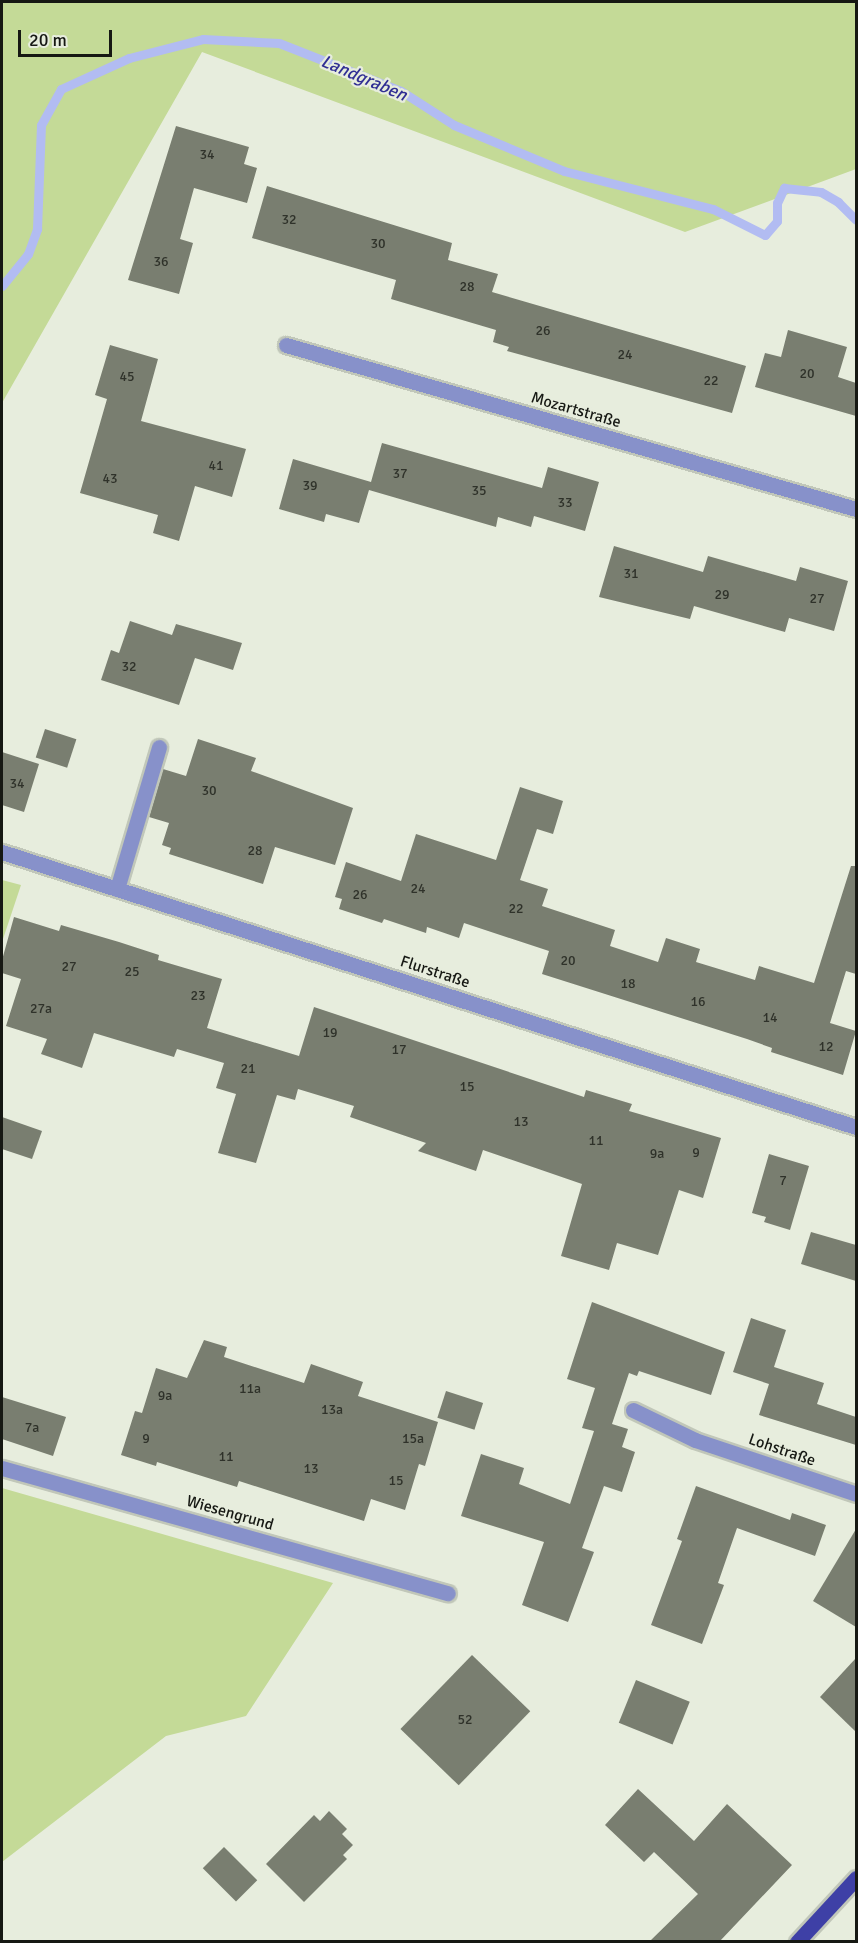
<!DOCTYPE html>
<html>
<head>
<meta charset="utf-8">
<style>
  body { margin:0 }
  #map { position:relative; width:858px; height:1943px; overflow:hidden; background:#e7eddd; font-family:Signika,sans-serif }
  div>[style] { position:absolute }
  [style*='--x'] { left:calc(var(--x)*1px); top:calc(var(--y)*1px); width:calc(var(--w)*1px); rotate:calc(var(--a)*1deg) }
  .green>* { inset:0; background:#c4da97 }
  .stream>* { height:9px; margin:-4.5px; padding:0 4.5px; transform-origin:4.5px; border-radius:4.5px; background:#b2bcf2 }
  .building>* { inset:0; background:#797e70; transform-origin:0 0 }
  .roads { filter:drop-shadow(2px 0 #c1c7b9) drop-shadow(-2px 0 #c1c7b9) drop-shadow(0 2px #c1c7b9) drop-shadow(0 -2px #c1c7b9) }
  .minor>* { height:15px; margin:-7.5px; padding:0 7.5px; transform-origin:7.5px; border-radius:7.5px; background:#8791ca }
  .major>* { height:15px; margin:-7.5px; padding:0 7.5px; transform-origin:7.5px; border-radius:7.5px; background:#3e40a6 }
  span { translate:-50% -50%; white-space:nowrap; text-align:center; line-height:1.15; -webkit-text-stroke:4.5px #e7eddd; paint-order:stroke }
  .number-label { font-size:14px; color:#2f322a }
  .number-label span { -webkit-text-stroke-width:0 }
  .street-label { font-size:16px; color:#161813 }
  .water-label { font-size:18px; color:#312f94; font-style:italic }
  .frame { position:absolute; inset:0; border:3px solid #161813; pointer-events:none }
  .scale { position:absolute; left:18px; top:30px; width:94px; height:27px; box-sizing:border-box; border:3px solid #161813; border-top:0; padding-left:8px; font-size:18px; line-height:21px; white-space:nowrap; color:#161813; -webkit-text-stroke:4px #e7eddd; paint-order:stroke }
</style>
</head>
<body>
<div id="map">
  <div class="green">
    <i style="clip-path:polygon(2px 2px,856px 2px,856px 169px,685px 232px,202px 52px,2px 403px)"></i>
    <i style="clip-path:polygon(2px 880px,21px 885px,2px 942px)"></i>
    <i style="clip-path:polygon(2px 1488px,333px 1583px,246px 1716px,166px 1736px,2px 1862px)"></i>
  </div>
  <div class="stream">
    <i style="--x:2;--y:286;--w:41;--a:-50.9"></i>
    <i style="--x:28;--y:254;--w:27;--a:-70"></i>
    <i style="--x:37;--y:229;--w:104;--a:-87.8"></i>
    <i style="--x:41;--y:125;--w:41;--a:-60.9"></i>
    <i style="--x:61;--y:89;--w:75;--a:-24.5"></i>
    <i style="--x:129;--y:58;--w:76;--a:-14.4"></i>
    <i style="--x:203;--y:39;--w:76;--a:3"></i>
    <i style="--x:279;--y:43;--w:131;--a:21.5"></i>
    <i style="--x:401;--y:91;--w:63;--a:32.7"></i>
    <i style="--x:454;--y:125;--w:119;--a:22.7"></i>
    <i style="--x:564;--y:171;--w:154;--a:14.3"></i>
    <i style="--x:713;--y:209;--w:58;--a:26.6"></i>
    <i style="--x:765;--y:235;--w:18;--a:-49"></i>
    <i style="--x:777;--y:221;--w:18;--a:-90"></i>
    <i style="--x:777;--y:203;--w:17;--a:-65"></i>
    <i style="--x:784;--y:188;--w:37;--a:6"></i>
    <i style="--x:821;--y:192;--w:20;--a:30"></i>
    <i style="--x:838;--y:202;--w:25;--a:45"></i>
  </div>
  <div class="building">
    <i style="clip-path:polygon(176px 126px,249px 147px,244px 164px,257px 168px,247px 203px,194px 188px,180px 239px,193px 243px,179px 294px,128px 280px)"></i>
    <i style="clip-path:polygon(267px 186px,452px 243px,448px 260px,498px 274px,492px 292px,746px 366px,732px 413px,507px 351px,509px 347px,493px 342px,496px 330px,391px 299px,396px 280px,252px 238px)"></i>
    <i style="clip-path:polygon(788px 330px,847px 347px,838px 377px,856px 383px,856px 416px,755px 387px,765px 353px,781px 357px)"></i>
    <i style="clip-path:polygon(110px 345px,158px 359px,141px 421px,246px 449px,232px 497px,195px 486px,179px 541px,153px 533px,158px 515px,80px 493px,107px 399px,95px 395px)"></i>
    <i style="clip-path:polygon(382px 443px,542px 488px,548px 467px,599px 482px,585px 531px,534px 516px,531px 527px,498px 517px,496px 527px,369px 490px,359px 523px,326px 514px,324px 522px,279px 509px,293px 459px,371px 482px)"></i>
    <i style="clip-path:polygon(614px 546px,703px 572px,708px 556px,796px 581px,800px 567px,848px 581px,834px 631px,789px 618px,785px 632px,694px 606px,690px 619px,599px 597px)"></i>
    <i style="clip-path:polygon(130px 621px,172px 635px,176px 624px,242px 643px,233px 670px,195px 658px,179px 705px,101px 680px,111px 650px,119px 653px)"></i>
    <i style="left:45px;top:729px;width:33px;height:30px;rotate:18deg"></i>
    <i style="clip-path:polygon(198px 739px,256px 758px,251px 771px,353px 808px,335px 865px,275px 847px,263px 884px,169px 854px,171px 848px,162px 845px,169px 823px,149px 817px,163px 769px,186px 776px)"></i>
    <i style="clip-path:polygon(2px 752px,39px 764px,24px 812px,2px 805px)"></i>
    <i style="clip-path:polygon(520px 787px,563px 801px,553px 834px,537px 829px,520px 880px,548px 889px,542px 906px,615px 930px,610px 946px,658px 962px,666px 938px,700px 949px,696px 962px,755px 980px,759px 966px,814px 983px,851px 866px,856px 866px,856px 974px,846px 971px,830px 1023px,856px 1031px,843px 1075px,771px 1052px,772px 1048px,747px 1039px,542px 974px,549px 951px,464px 923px,459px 938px,427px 927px,426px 933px,384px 919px,382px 923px,339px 909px,342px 899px,335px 897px,346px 862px,401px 881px,416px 834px,496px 860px)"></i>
    <i style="clip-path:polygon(14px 917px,59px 931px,61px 925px,119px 942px,159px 955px,158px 960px,222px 979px,207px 1028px,299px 1056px,314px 1007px,584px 1097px,586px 1090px,632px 1104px,629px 1111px,721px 1138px,703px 1198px,679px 1190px,658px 1255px,617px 1243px,609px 1270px,561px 1256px,582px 1184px,483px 1150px,476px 1171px,418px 1151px,426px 1143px,350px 1117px,354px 1106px,298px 1089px,295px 1100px,277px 1095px,256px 1163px,218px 1153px,236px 1094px,216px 1088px,224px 1063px,177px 1049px,174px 1057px,94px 1033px,82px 1068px,41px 1054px,47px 1039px,6px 1026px,21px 979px,2px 973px,2px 960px)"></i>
    <i style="clip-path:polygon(2px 1117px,42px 1131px,32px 1159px,2px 1149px)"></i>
    <i style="clip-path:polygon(769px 1154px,809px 1166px,790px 1230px,764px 1222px,766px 1217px,752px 1213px)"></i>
    <i style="clip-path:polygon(811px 1232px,856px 1245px,856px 1281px,801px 1264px)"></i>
    <i style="clip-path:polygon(592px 1302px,725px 1352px,711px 1395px,639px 1371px,637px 1376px,629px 1373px,612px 1424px,628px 1429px,622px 1447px,635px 1452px,622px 1492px,604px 1486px,582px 1548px,594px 1552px,568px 1622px,522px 1605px,544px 1542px,461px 1516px,481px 1454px,524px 1468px,519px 1484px,570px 1504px,594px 1431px,582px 1428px,595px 1388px,567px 1379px)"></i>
    <i style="clip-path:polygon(751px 1318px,786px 1330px,774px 1367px,824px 1383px,817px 1404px,856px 1417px,856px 1445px,759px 1415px,769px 1384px,733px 1372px)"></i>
    <i style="clip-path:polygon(204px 1340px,227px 1347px,224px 1357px,304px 1383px,311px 1364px,363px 1382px,358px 1396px,438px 1422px,425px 1466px,419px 1464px,405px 1510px,371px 1499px,364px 1521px,239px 1481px,237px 1487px,157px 1462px,156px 1466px,121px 1455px,135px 1411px,142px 1413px,156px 1368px,187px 1378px)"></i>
    <i style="left:446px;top:1391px;width:39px;height:28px;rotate:18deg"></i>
    <i style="clip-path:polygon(2px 1397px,66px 1417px,53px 1456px,2px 1439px)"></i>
    <i style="clip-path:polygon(696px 1486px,790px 1520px,792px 1513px,826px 1525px,815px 1556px,737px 1528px,718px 1583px,724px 1585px,702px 1644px,651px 1625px,682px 1541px,677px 1539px)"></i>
    <i style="clip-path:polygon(856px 1529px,856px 1627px,813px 1601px)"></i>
    <i style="left:472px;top:1655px;width:81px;height:103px;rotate:44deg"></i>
    <i style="clip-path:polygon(856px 1658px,856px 1732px,820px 1697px)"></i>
    <i style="left:636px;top:1680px;width:58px;height:46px;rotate:22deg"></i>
    <i style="clip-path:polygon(638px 1789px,694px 1841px,727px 1804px,792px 1865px,720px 1941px,650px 1941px,698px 1894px,654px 1852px,644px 1862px,605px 1825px)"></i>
    <i style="clip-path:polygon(329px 1811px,347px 1829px,342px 1834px,353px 1845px,343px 1855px,347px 1859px,304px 1902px,266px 1864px,314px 1815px,320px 1821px)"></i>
    <i style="left:224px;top:1847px;width:47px;height:30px;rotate:45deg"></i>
  </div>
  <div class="roads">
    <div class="minor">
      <i style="--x:286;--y:345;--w:593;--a:16.05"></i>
      <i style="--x:2;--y:852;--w:897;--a:17.85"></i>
      <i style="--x:117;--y:889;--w:148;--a:-73.5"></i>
      <i style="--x:633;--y:1410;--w:69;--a:25.8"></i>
      <i style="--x:695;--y:1440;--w:170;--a:18.5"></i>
      <i style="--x:2;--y:1468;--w:463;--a:15.7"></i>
    </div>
    <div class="major">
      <i style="--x:797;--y:1942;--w:87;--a:-47.3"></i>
    </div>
  </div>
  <div class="number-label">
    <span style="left:207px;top:155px">34</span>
    <span style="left:289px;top:220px">32</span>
    <span style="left:378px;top:244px">30</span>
    <span style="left:161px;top:262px">36</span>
    <span style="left:467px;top:287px">28</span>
    <span style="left:543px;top:331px">26</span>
    <span style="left:625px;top:355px">24</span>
    <span style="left:807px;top:374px">20</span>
    <span style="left:127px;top:377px">45</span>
    <span style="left:711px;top:381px">22</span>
    <span style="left:216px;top:466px">41</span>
    <span style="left:400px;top:474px">37</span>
    <span style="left:110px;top:479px">43</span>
    <span style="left:310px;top:486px">39</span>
    <span style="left:479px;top:491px">35</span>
    <span style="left:565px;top:503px">33</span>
    <span style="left:631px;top:574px">31</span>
    <span style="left:722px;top:595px">29</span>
    <span style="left:817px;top:599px">27</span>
    <span style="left:129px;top:667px">32</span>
    <span style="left:17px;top:784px">34</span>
    <span style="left:209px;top:791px">30</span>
    <span style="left:255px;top:851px">28</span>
    <span style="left:418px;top:889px">24</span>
    <span style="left:360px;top:895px">26</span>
    <span style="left:516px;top:909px">22</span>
    <span style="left:568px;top:961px">20</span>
    <span style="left:69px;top:967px">27</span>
    <span style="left:132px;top:972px">25</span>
    <span style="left:628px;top:984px">18</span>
    <span style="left:198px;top:996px">23</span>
    <span style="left:698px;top:1002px">16</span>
    <span style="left:41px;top:1009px">27a</span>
    <span style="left:770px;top:1018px">14</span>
    <span style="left:330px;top:1033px">19</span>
    <span style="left:826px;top:1047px">12</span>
    <span style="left:399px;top:1050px">17</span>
    <span style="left:248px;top:1069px">21</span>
    <span style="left:467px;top:1087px">15</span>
    <span style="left:521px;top:1122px">13</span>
    <span style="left:596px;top:1141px">11</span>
    <span style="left:696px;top:1153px">9</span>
    <span style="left:657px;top:1154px">9a</span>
    <span style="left:783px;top:1181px">7</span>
    <span style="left:250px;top:1389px">11a</span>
    <span style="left:165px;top:1396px">9a</span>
    <span style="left:332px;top:1410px">13a</span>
    <span style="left:32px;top:1428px">7a</span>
    <span style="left:146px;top:1439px">9</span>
    <span style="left:413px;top:1439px">15a</span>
    <span style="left:226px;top:1457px">11</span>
    <span style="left:311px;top:1469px">13</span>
    <span style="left:396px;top:1481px">15</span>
    <span style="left:465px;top:1720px">52</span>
  </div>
  <div class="street-label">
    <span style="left:576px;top:410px;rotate:16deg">Mozartstraße</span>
    <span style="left:435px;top:972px;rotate:18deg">Flurstraße</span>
    <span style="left:782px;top:1450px;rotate:19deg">Lohstraße</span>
    <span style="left:230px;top:1513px;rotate:16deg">Wiesengrund</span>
  </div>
  <div class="water-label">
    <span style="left:364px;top:78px;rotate:23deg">Landgraben</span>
  </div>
  <div class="frame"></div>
  <div class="scale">20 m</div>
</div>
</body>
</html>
